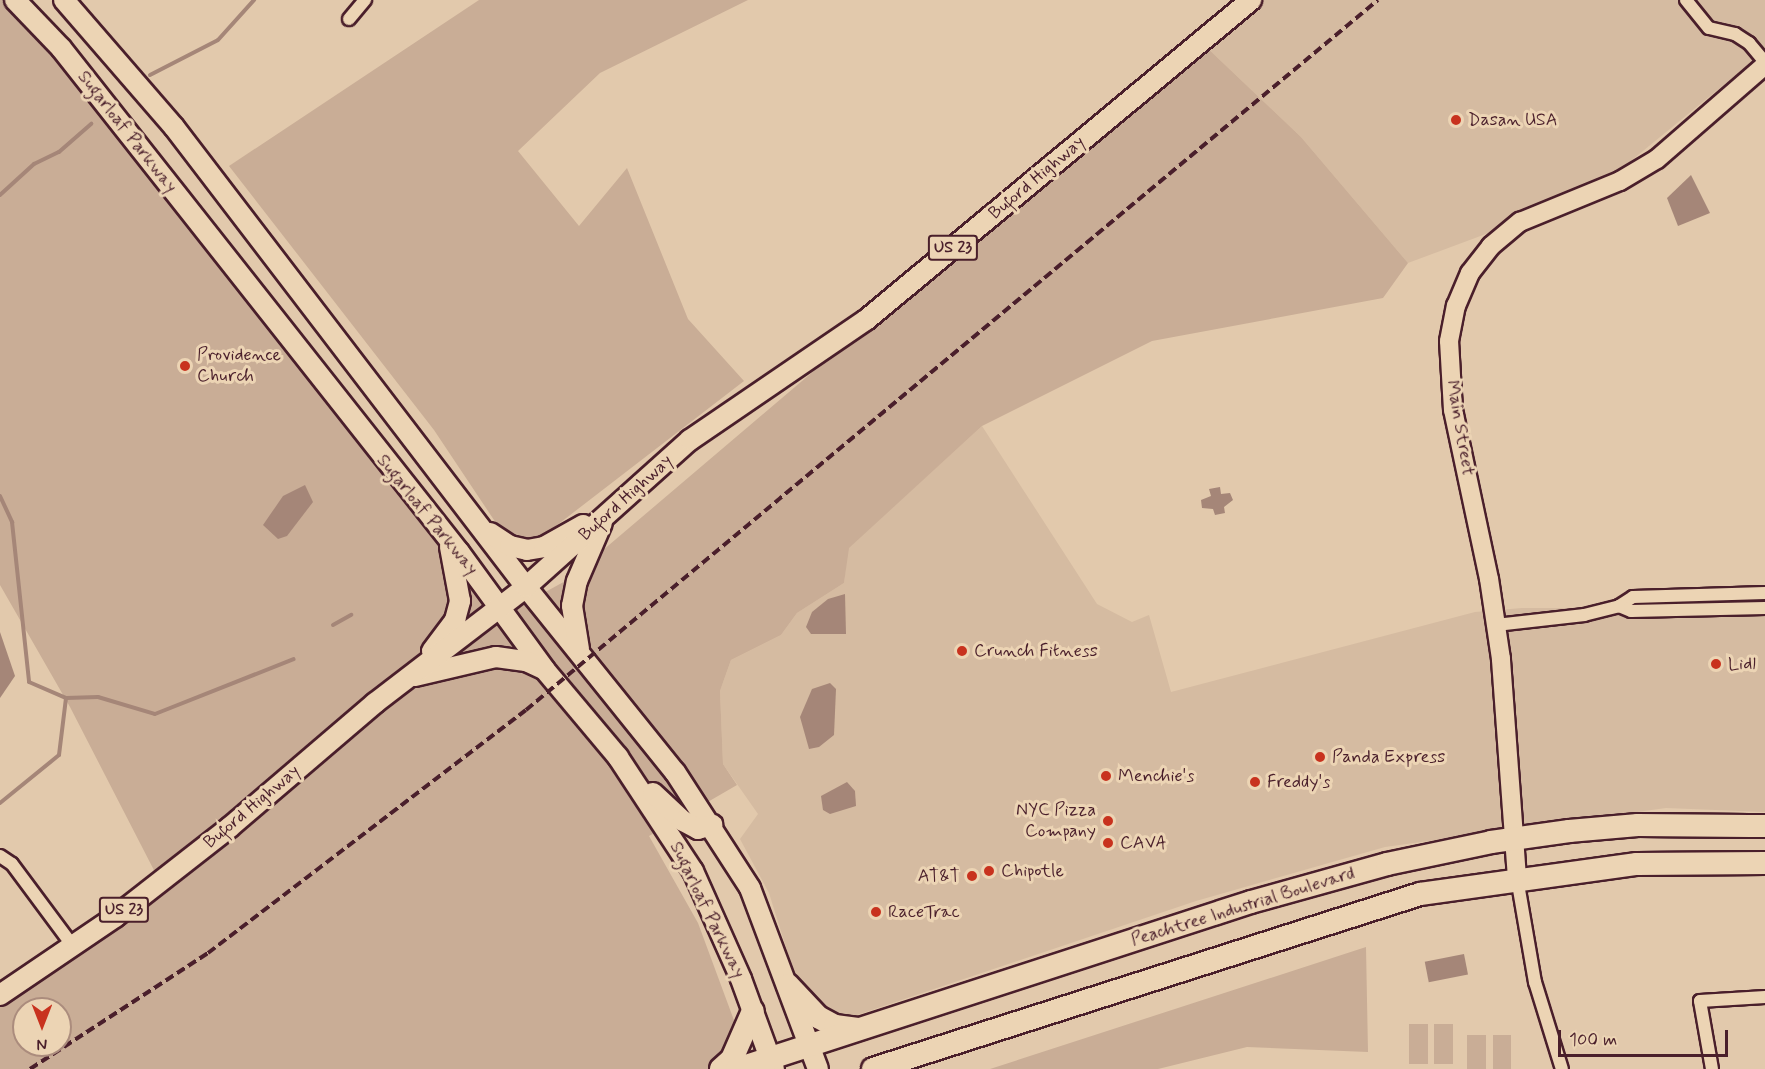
<!DOCTYPE html>
<html>
<head>
<meta charset="utf-8">
<style>
  body { margin:0 }
  #map { position:relative; width:1765px; height:1069px; overflow:hidden; background:#e2c9ac; font-family:Mynerve,sans-serif }
  div>[style] { position:absolute }
  [style*='--x'] { left:calc(var(--x)*1px); top:calc(var(--y)*1px); width:calc(var(--w)*1px); rotate:calc(var(--a)*1deg) }
  .built>* { inset:0; background:#d5bba1 }
  .green>* { inset:0; background:#c9ad96; transform-origin:0 0 }
  .water>* { inset:0; background:#a58678; transform-origin:0 0 }
  .stream>* { height:4px; margin:-2px; padding:0 2px; transform-origin:2px; border-radius:2px; background:#a58678 }
  .roads { filter:drop-shadow(2px 0 #4a1f2b) drop-shadow(-2px 0 #4a1f2b) drop-shadow(0 2px #4a1f2b) drop-shadow(0 -2px #4a1f2b) }
  .street>* { height:12px; margin:-6px; padding:0 6px; transform-origin:6px; border-radius:6px; background:#ecd4b4 }
  .secondary>* { height:18px; margin:-9px; padding:0 9px; transform-origin:9px; border-radius:9px; background:#ecd4b4 }
  .primary>* { height:20px; margin:-10px; padding:0 10px; transform-origin:10px; border-radius:10px; background:#ecd4b4 }
  .highway>* { height:22px; margin:-11px; padding:0 11px; transform-origin:11px; border-radius:11px; background:#ecd4b4 }
  .rail>* { height:4px; margin-top:-2px; transform-origin:0; background:repeating-linear-gradient(90deg,#4a1f2b 0 9px,transparent 0 13.5px) }
  .dots>* { width:16px; height:16px; translate:-50% -50%; box-sizing:border-box; border:3px solid #ecd4b4; border-radius:50% }
  span { translate:-50% -50%; white-space:nowrap; text-align:center; line-height:1.15; -webkit-text-stroke:6px #ecd4b4; paint-order:stroke }
  .shield-label span { padding:2px 4px; background:#ecd4b4; border:2px solid; border-radius:4px; -webkit-text-stroke-width:0 }
  .shield-label { font-size:16px; color:#4a1f2b; font-weight:700 }
  .poi-label { font-size:18px; color:#4a1f2b }
  .left { translate:0 -50%; text-align:left }
  .right { translate:-100% -50%; text-align:right }
  .street-label { font-size:18px; color:#4a1f2b }
  .north { position:absolute; left:12px; top:997px; width:60px; height:60px; box-sizing:border-box; background:#ecd4b4; border:2px solid #ab8c7d; border-radius:50%; rotate:180deg; font-size:16px; font-weight:700; line-height:24px; text-align:center; color:#4a1f2b }
  .north::after { content:''; display:block; margin:auto; width:21px; height:27px; background:#c8321e; clip-path:polygon(50% 0,100% 100%,50% 72%,0 100%) }
  .scale { position:absolute; left:1558px; top:1030px; width:170px; height:27px; box-sizing:border-box; border:3px solid #4a1f2b; border-top:0; padding-left:8px; font-size:18px; line-height:21px; white-space:nowrap; color:#4a1f2b; -webkit-text-stroke:4px #ecd4b4; paint-order:stroke }
</style>
</head>
<body>
<div id="map">
  <div class="built">
    <i style="clip-path:polygon(1249px 0,1765px 0,1765px 51px,1588px 196px,1408px 263px,1301px 137px,1201px 42px)"></i>
    <i style="clip-path:polygon(982px 426px,1097px 604px,1132px 622px,1149px 615px,1171px 692px,1475px 612px,1522px 608px,1765px 608px,1765px 812px,1666px 808px,1385px 847px,1196px 901px,854px 1016px,834px 1017px,800px 992px,769px 893px,740px 839px,758px 814px,723px 764px,720px 691px,731px 660px,781px 635px,797px 613px,844px 583px,848px 548px)"></i>
  </div>
  <div class="green">
    <i style="clip-path:polygon(evenodd,0 0,31px 0,185px 184px,507px 613px,569px 579px,1201px 42px,1301px 137px,1408px 263px,1383px 298px,1152px 341px,982px 426px,849px 548px,844px 583px,797px 613px,781px 635px,731px 660px,720px 691px,723px 764px,737px 785px,649px 836px,698px 923px,752px 1069px,0 1069px,0 980px,158px 878px,70px 707px,0 585px,0 0,24px 1009px,60px 1009px,60px 1045px,24px 1045px,24px 1009px)"></i>
    <i style="clip-path:polygon(479px 0,748px 0,600px 73px,518px 151px,579px 226px,627px 168px,688px 319px,744px 381px,539px 539px,522px 537px,498px 526px,434px 430px,229px 166px)"></i>
    <i style="clip-path:polygon(1366px 947px,1368px 1052px,1247px 1047px,1158px 1069px,990px 1069px)"></i>
    <i style="left:1409px;top:1024px;width:19px;height:40px"></i>
    <i style="left:1434px;top:1024px;width:19px;height:40px"></i>
    <i style="left:1467px;top:1035px;width:19px;height:34px"></i>
    <i style="left:1493px;top:1035px;width:18px;height:34px"></i>
  </div>
  <div class="water">
    <i style="clip-path:polygon(1691px 175px,1710px 213px,1678px 226px,1667px 198px)"></i>
    <i style="clip-path:polygon(305px 485px,313px 502px,287px 536px,278px 539px,263px 525px,283px 496px)"></i>
    <i style="clip-path:polygon(1220px 487px,1221px 494px,1230px 493px,1233px 500px,1224px 507px,1225px 513px,1215px 515px,1213px 509px,1202px 508px,1201px 500px,1211px 496px,1209px 489px)"></i>
    <i style="clip-path:polygon(845px 594px,846px 634px,811px 634px,806px 627px,812px 612px,828px 599px)"></i>
    <i style="clip-path:polygon(0 632px,15px 676px,0 698px)"></i>
    <i style="clip-path:polygon(830px 683px,836px 689px,834px 735px,819px 747px,809px 749px,800px 717px,812px 689px)"></i>
    <i style="clip-path:polygon(847px 782px,855px 791px,856px 806px,830px 814px,823px 810px,821px 796px)"></i>
    <i style="left:1464px;top:954px;width:21px;height:40px;rotate:79deg"></i>
  </div>
  <div class="stream">
    <i style="--x:150;--y:75;--w:76;--a:-27.2"></i>
    <i style="--x:218;--y:40;--w:54;--a:-48"></i>
    <i style="--x:0;--y:195;--w:46;--a:-42.4"></i>
    <i style="--x:34;--y:164;--w:28;--a:-26"></i>
    <i style="--x:59;--y:152;--w:43;--a:-41.2"></i>
    <i style="--x:0;--y:496;--w:29;--a:65"></i>
    <i style="--x:12;--y:522;--w:161;--a:83.9"></i>
    <i style="--x:29;--y:682;--w:40;--a:23.4"></i>
    <i style="--x:66;--y:698;--w:32;--a:-2"></i>
    <i style="--x:98;--y:697;--w:59;--a:16.6"></i>
    <i style="--x:155;--y:714;--w:149;--a:-21.6"></i>
    <i style="--x:333;--y:625;--w:21;--a:-29"></i>
    <i style="--x:0;--y:803;--w:76;--a:-39.1"></i>
    <i style="--x:59;--y:755;--w:57;--a:-83"></i>
  </div>
  <div class="roads">
    <div class="street">
      <i style="--x:1686;--y:0;--w:36;--a:51"></i>
      <i style="--x:1709;--y:28;--w:27;--a:13"></i>
      <i style="--x:1735;--y:34;--w:17;--a:33"></i>
      <i style="--x:1749;--y:43;--w:25;--a:50"></i>
      <i style="--x:349;--y:19;--w:25;--a:-50"></i>
      <i style="--x:1765;--y:593;--w:132;--a:178.3"></i>
      <i style="--x:1633;--y:597;--w:17;--a:147"></i>
      <i style="--x:1619;--y:606;--w:13;--a:23"></i>
      <i style="--x:1631;--y:611;--w:134;--a:-1.3"></i>
      <i style="--x:1496;--y:625;--w:89;--a:-6.5"></i>
      <i style="--x:1584;--y:615;--w:36;--a:-14"></i>
      <i style="--x:0;--y:856;--w:14;--a:34"></i>
      <i style="--x:12;--y:864;--w:102;--a:53.4"></i>
      <i style="--x:1517;--y:878;--w:106;--a:80.2"></i>
      <i style="--x:1535;--y:982;--w:91;--a:72.8"></i>
      <i style="--x:1712;--y:1069;--w:69;--a:-100"></i>
      <i style="--x:1700;--y:1001;--w:65;--a:-3.5"></i>
    </div>
    <div class="secondary">
      <i style="--x:1517;--y:878;--w:220;--a:-94.2"></i>
      <i style="--x:1501;--y:659;--w:81;--a:-98.5"></i>
      <i style="--x:1489;--y:579;--w:173;--a:-102"></i>
      <i style="--x:1453;--y:410;--w:69;--a:-93.3"></i>
      <i style="--x:1449;--y:341;--w:36;--a:-79"></i>
      <i style="--x:1456;--y:306;--w:36;--a:-67"></i>
      <i style="--x:1470;--y:273;--w:34;--a:-52"></i>
      <i style="--x:1491;--y:246;--w:38;--a:-40"></i>
      <i style="--x:1520;--y:222;--w:108;--a:-22.3"></i>
      <i style="--x:1620;--y:181;--w:43;--a:-30.7"></i>
      <i style="--x:1657;--y:159;--w:143;--a:-41"></i>
    </div>
    <div class="primary">
      <i style="--x:15;--y:0;--w:66;--a:46.2"></i>
      <i style="--x:61;--y:48;--w:642;--a:51.7"></i>
      <i style="--x:459;--y:552;--w:146;--a:53.9"></i>
      <i style="--x:545;--y:670;--w:114;--a:50"></i>
      <i style="--x:618;--y:757;--w:136;--a:56.7"></i>
      <i style="--x:693;--y:871;--w:118;--a:66"></i>
      <i style="--x:741;--y:979;--w:96;--a:69.9"></i>
      <i style="--x:64;--y:0;--w:168;--a:49.1"></i>
      <i style="--x:174;--y:127;--w:579;--a:52.58"></i>
      <i style="--x:526;--y:587;--w:238;--a:51.2"></i>
      <i style="--x:675;--y:772;--w:138;--a:57.1"></i>
      <i style="--x:750;--y:888;--w:193;--a:69.4"></i>
      <i style="--x:490;--y:533;--w:24;--a:33"></i>
      <i style="--x:510;--y:546;--w:17;--a:13"></i>
      <i style="--x:527;--y:550;--w:17;--a:-10"></i>
      <i style="--x:544;--y:547;--w:45;--a:-29.4"></i>
      <i style="--x:579;--y:649;--w:44;--a:-99.2"></i>
      <i style="--x:572;--y:606;--w:25;--a:-79"></i>
      <i style="--x:577;--y:581;--w:63;--a:-66.7"></i>
      <i style="--x:432;--y:651;--w:39;--a:-53"></i>
      <i style="--x:455;--y:620;--w:20;--a:-75"></i>
      <i style="--x:460;--y:601;--w:55;--a:-100.5"></i>
      <i style="--x:415;--y:676;--w:83;--a:-13.2"></i>
      <i style="--x:496;--y:657;--w:30;--a:8"></i>
      <i style="--x:526;--y:661;--w:19;--a:25"></i>
      <i style="--x:653;--y:793;--w:41;--a:43"></i>
      <i style="--x:683;--y:821;--w:17;--a:28"></i>
      <i style="--x:698;--y:829;--w:15;--a:-16"></i>
      <i style="--x:0;--y:995;--w:139;--a:-34.1"></i>
      <i style="--x:115;--y:917;--w:146;--a:-38"></i>
      <i style="--x:230;--y:827;--w:191;--a:-40.5"></i>
      <i style="--x:375;--y:703;--w:190;--a:-37.5"></i>
      <i style="--x:526;--y:587;--w:220;--a:-41.9"></i>
      <i style="--x:690;--y:440;--w:213;--a:-34.3"></i>
      <i style="--x:866;--y:320;--w:501;--a:-39.73"></i>
    </div>
    <div class="highway">
      <i style="--x:788;--y:985;--w:44;--a:46.8"></i>
      <i style="--x:818;--y:1017;--w:19;--a:28"></i>
      <i style="--x:835;--y:1026;--w:23;--a:7"></i>
      <i style="--x:721;--y:1069;--w:15;--a:-42"></i>
      <i style="--x:732;--y:1059;--w:52;--a:-66.4"></i>
      <i style="--x:737;--y:1069;--w:540;--a:-18"></i>
      <i style="--x:1251;--y:902;--w:141;--a:-15.6"></i>
      <i style="--x:1387;--y:864;--w:106;--a:-11.9"></i>
      <i style="--x:1491;--y:842;--w:79;--a:-8"></i>
      <i style="--x:1569;--y:831;--w:69;--a:-5"></i>
      <i style="--x:1638;--y:825;--w:127;--a:0.5"></i>
      <i style="--x:873;--y:1069;--w:574;--a:-17.74"></i>
      <i style="--x:1420;--y:894;--w:219;--a:-7.9"></i>
      <i style="--x:1637;--y:864;--w:128;--a:-0.4"></i>
    </div>
  </div>
  <div class="rail">
    <i style="--x:30;--y:1069;--w:212;--a:-33.1"></i>
    <i style="--x:208;--y:953;--w:400;--a:-37.4"></i>
    <i style="--x:526;--y:710;--w:1109;--a:-39.81"></i>
  </div>
  <div class="dots">
    <i style="left:1456px;top:120px;background:#c8321e"></i>
    <i style="left:185px;top:366px;background:#c8321e"></i>
    <i style="left:962px;top:651px;background:#c8321e"></i>
    <i style="left:1716px;top:664px;background:#c8321e"></i>
    <i style="left:1320px;top:757px;background:#c8321e"></i>
    <i style="left:1106px;top:776px;background:#c8321e"></i>
    <i style="left:1255px;top:782px;background:#c8321e"></i>
    <i style="left:1108px;top:821px;background:#c8321e"></i>
    <i style="left:1108px;top:843px;background:#c8321e"></i>
    <i style="left:989px;top:871px;background:#c8321e"></i>
    <i style="left:972px;top:876px;background:#c8321e"></i>
    <i style="left:876px;top:912px;background:#c8321e"></i>
  </div>
  <div class="shield-label">
    <span style="left:953px;top:248px">US 23</span>
    <span style="left:124px;top:910px">US 23</span>
  </div>
  <div class="poi-label">
    <span class="left" style="left:1468px;top:120px">Dasan USA</span>
    <span class="left" style="left:197px;top:366px">Providence<br>Church</span>
    <span class="left" style="left:974px;top:651px">Crunch Fitness</span>
    <span class="left" style="left:1728px;top:664px">Lidl</span>
    <span class="left" style="left:1332px;top:757px">Panda Express</span>
    <span class="left" style="left:1118px;top:776px">Menchie's</span>
    <span class="left" style="left:1267px;top:782px">Freddy's</span>
    <span class="right" style="left:1096px;top:821px">NYC Pizza<br>Company</span>
    <span class="left" style="left:1120px;top:843px">CAVA</span>
    <span class="left" style="left:1001px;top:871px">Chipotle</span>
    <span class="right" style="left:960px;top:876px">AT&amp;T</span>
    <span class="left" style="left:888px;top:912px">RaceTrac</span>
  </div>
  <div class="street-label">
    <span style="left:127px;top:132px;rotate:52deg">Sugarloaf Parkway</span>
    <span style="left:1037px;top:178px;rotate:-40deg">Buford Highway</span>
    <span style="left:1460px;top:428px;rotate:80deg">Main Street</span>
    <span style="left:626px;top:498px;rotate:-42deg">Buford Highway</span>
    <span style="left:427px;top:515px;rotate:51deg">Sugarloaf Parkway</span>
    <span style="left:252px;top:807px;rotate:-40deg">Buford Highway</span>
    <span style="left:1243px;top:907px;rotate:-17deg">Peachtree Industrial Boulevard</span>
    <span style="left:707px;top:910px;rotate:64deg">Sugarloaf Parkway</span>
  </div>
  <div class="north">N</div>
  <div class="scale">100 m</div>
</div>
</body>
</html>
